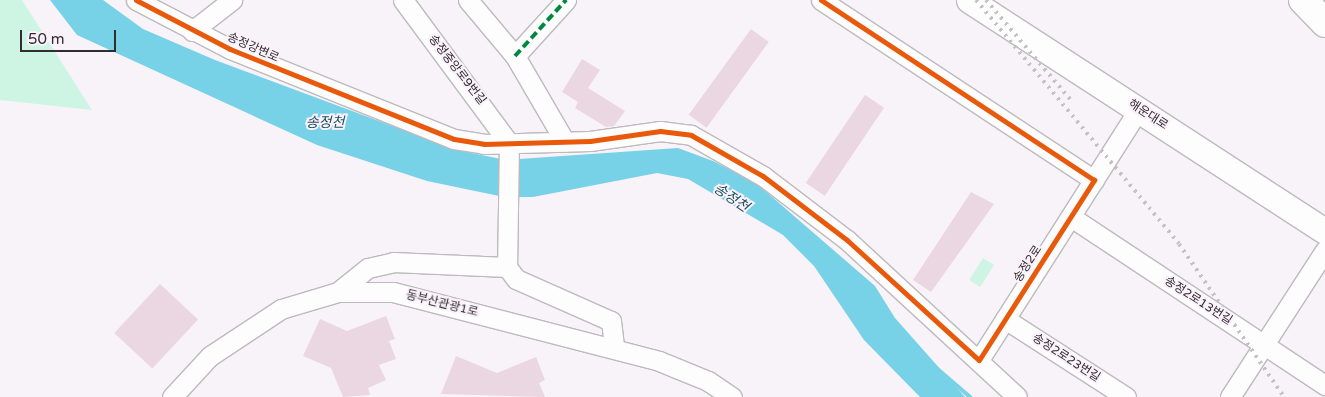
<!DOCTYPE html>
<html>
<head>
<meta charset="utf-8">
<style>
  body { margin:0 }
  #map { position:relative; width:1325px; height:397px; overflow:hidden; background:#f8f3f8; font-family:"Varela Round","Noto Sans KR",sans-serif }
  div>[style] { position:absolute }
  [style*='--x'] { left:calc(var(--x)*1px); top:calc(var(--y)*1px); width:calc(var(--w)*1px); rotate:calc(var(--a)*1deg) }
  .green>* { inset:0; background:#cef4e4; transform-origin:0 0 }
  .water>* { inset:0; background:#77d2e8 }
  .stream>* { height:4px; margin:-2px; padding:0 2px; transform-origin:2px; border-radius:2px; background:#77d2e8 }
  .building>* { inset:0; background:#ebd7e1; transform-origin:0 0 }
  .roads { filter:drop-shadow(1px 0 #bdbabd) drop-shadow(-1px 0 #bdbabd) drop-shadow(0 1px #bdbabd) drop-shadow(0 -1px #bdbabd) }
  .minor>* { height:19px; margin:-9.5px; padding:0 9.5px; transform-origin:9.5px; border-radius:9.5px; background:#fefdfe }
  .major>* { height:25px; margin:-12.5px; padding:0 12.5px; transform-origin:12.5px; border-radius:12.5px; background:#fefdfe }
  .highway>* { height:28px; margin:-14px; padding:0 14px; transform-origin:14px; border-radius:14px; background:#fefdfe }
  .rail>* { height:4px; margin-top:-2px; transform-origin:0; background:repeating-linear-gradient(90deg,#c3c3c3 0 2.5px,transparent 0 7.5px) }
  .quiet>* { height:4px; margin-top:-2px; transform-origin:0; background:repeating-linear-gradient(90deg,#00873e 0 8px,transparent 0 12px) }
  .cycleway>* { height:5px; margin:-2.5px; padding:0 2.5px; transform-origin:2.5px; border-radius:2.5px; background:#e8590c }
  span { translate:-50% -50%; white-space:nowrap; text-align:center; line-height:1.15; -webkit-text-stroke:4px #faf1fa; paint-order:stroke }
  .street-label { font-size:12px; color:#302c30 }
  .water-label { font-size:14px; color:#1b515e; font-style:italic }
  .scale { position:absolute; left:20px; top:30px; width:96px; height:22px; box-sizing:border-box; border:2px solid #302c30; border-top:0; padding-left:6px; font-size:15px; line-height:18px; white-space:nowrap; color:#302c30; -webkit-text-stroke:4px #faf1fa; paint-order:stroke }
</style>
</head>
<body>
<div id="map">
  <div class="green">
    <i style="clip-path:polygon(0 0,22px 0,92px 110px,0 100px)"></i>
    <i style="left:983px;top:258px;width:13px;height:26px;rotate:32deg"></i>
  </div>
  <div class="water">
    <i style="clip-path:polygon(50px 0,103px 0,143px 29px,215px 60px,457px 150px,506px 160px,678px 148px,713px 161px,756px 183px,875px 286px,895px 318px,965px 397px,920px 397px,864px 340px,814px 266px,783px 235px,688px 179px,657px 173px,533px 197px,504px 197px,427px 181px,317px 145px,77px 35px)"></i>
  </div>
  <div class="stream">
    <i style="--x:934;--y:366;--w:48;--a:40.7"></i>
  </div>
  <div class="building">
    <i style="left:751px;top:29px;width:22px;height:106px;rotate:36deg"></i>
    <i style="clip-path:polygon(582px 59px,600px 70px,588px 88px,625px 111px,614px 126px,606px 127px,575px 108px,578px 102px,562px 92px)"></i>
    <i style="left:865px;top:95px;width:23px;height:106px;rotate:34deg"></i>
    <i style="clip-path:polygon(971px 192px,994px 204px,931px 292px,913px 280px)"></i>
    <i style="left:160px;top:284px;width:52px;height:67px;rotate:43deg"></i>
    <i style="clip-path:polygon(386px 316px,395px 339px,389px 341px,396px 359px,379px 365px,386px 380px,368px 388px,370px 395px,343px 397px,331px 368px,303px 356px,320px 319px,347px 331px)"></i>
    <i style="clip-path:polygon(456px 356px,497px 373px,536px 357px,545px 380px,539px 383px,545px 397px,441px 394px)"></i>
  </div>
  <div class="roads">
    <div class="minor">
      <i style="--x:136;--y:0;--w:106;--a:27.5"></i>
      <i style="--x:230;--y:49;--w:241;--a:21.9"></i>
      <i style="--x:454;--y:139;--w:30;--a:9"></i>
      <i style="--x:484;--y:144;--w:106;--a:-1.6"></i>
      <i style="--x:590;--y:141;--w:71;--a:-8.1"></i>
      <i style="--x:660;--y:131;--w:31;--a:7"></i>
      <i style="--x:691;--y:135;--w:83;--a:29.7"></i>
      <i style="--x:763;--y:176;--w:106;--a:37.3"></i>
      <i style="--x:847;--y:240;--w:231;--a:42.7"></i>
      <i style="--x:403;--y:0;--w:178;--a:53.5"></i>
      <i style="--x:509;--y:143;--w:124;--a:90.9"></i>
      <i style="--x:507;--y:267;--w:15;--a:53"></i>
      <i style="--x:516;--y:279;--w:104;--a:23.9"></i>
      <i style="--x:611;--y:321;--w:25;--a:83"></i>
      <i style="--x:468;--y:0;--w:73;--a:50"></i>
      <i style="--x:515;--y:56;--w:99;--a:59.8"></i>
      <i style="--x:821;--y:0;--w:327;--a:33.4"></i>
      <i style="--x:192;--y:31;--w:51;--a:-37.8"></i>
      <i style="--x:515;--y:56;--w:76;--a:-47.7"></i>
      <i style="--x:1071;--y:217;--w:305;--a:33.5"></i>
      <i style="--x:338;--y:292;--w:38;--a:-39"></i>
      <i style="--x:368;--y:268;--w:26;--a:-13"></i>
      <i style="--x:393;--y:262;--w:114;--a:2.5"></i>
      <i style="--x:1005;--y:319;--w:144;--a:32.8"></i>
      <i style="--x:979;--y:360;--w:298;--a:-57.5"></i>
      <i style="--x:172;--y:397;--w:56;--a:-47.2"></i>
      <i style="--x:210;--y:356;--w:85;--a:-33.5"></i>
      <i style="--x:281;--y:309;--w:59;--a:-16.6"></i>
      <i style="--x:338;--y:292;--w:55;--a:0"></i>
      <i style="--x:393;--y:292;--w:275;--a:14.5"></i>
      <i style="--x:659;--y:361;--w:53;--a:22.2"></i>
      <i style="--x:708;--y:381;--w:29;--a:34"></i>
      <i style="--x:1230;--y:397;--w:175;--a:-57.1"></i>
    </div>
    <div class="major">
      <i style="--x:969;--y:0;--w:424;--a:33"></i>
    </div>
    <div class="highway">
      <i style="--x:1303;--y:0;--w:32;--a:46"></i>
    </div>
  </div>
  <div class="rail">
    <i style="--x:976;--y:0;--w:317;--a:50.2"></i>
    <i style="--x:1179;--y:244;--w:186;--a:55.5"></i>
    <i style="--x:986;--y:0;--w:130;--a:49.7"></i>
  </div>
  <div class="quiet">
    <i style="--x:515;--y:56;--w:76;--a:-47.7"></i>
  </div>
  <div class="cycleway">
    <i style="--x:136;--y:0;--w:106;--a:27.5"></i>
    <i style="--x:230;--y:49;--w:241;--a:21.9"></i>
    <i style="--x:454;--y:139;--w:30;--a:9"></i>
    <i style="--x:484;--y:144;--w:106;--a:-1.6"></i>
    <i style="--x:590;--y:141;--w:71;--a:-8.1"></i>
    <i style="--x:660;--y:131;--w:31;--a:7"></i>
    <i style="--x:691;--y:135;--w:83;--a:29.7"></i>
    <i style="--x:763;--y:176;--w:106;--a:37.3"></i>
    <i style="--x:847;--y:240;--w:178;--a:42.3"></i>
    <i style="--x:979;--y:360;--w:214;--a:-57.4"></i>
    <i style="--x:1094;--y:180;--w:327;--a:-146.6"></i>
  </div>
  <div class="street-label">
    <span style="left:253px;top:48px;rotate:24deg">송정강변로</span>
    <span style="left:457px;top:70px;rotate:52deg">송정중앙로9번길</span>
    <span style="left:1148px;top:115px;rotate:33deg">해운대로</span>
    <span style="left:1028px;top:264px;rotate:-57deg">송정2로</span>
    <span style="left:1198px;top:301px;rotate:33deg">송정2로13번길</span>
    <span style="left:442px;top:304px;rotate:14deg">동부산관광1로</span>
    <span style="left:1066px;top:358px;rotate:33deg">송정2로23번길</span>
  </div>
  <div class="water-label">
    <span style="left:325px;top:123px">송정천</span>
    <span style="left:731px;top:198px;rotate:34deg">송정천</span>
  </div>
  <div class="scale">50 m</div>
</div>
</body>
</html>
